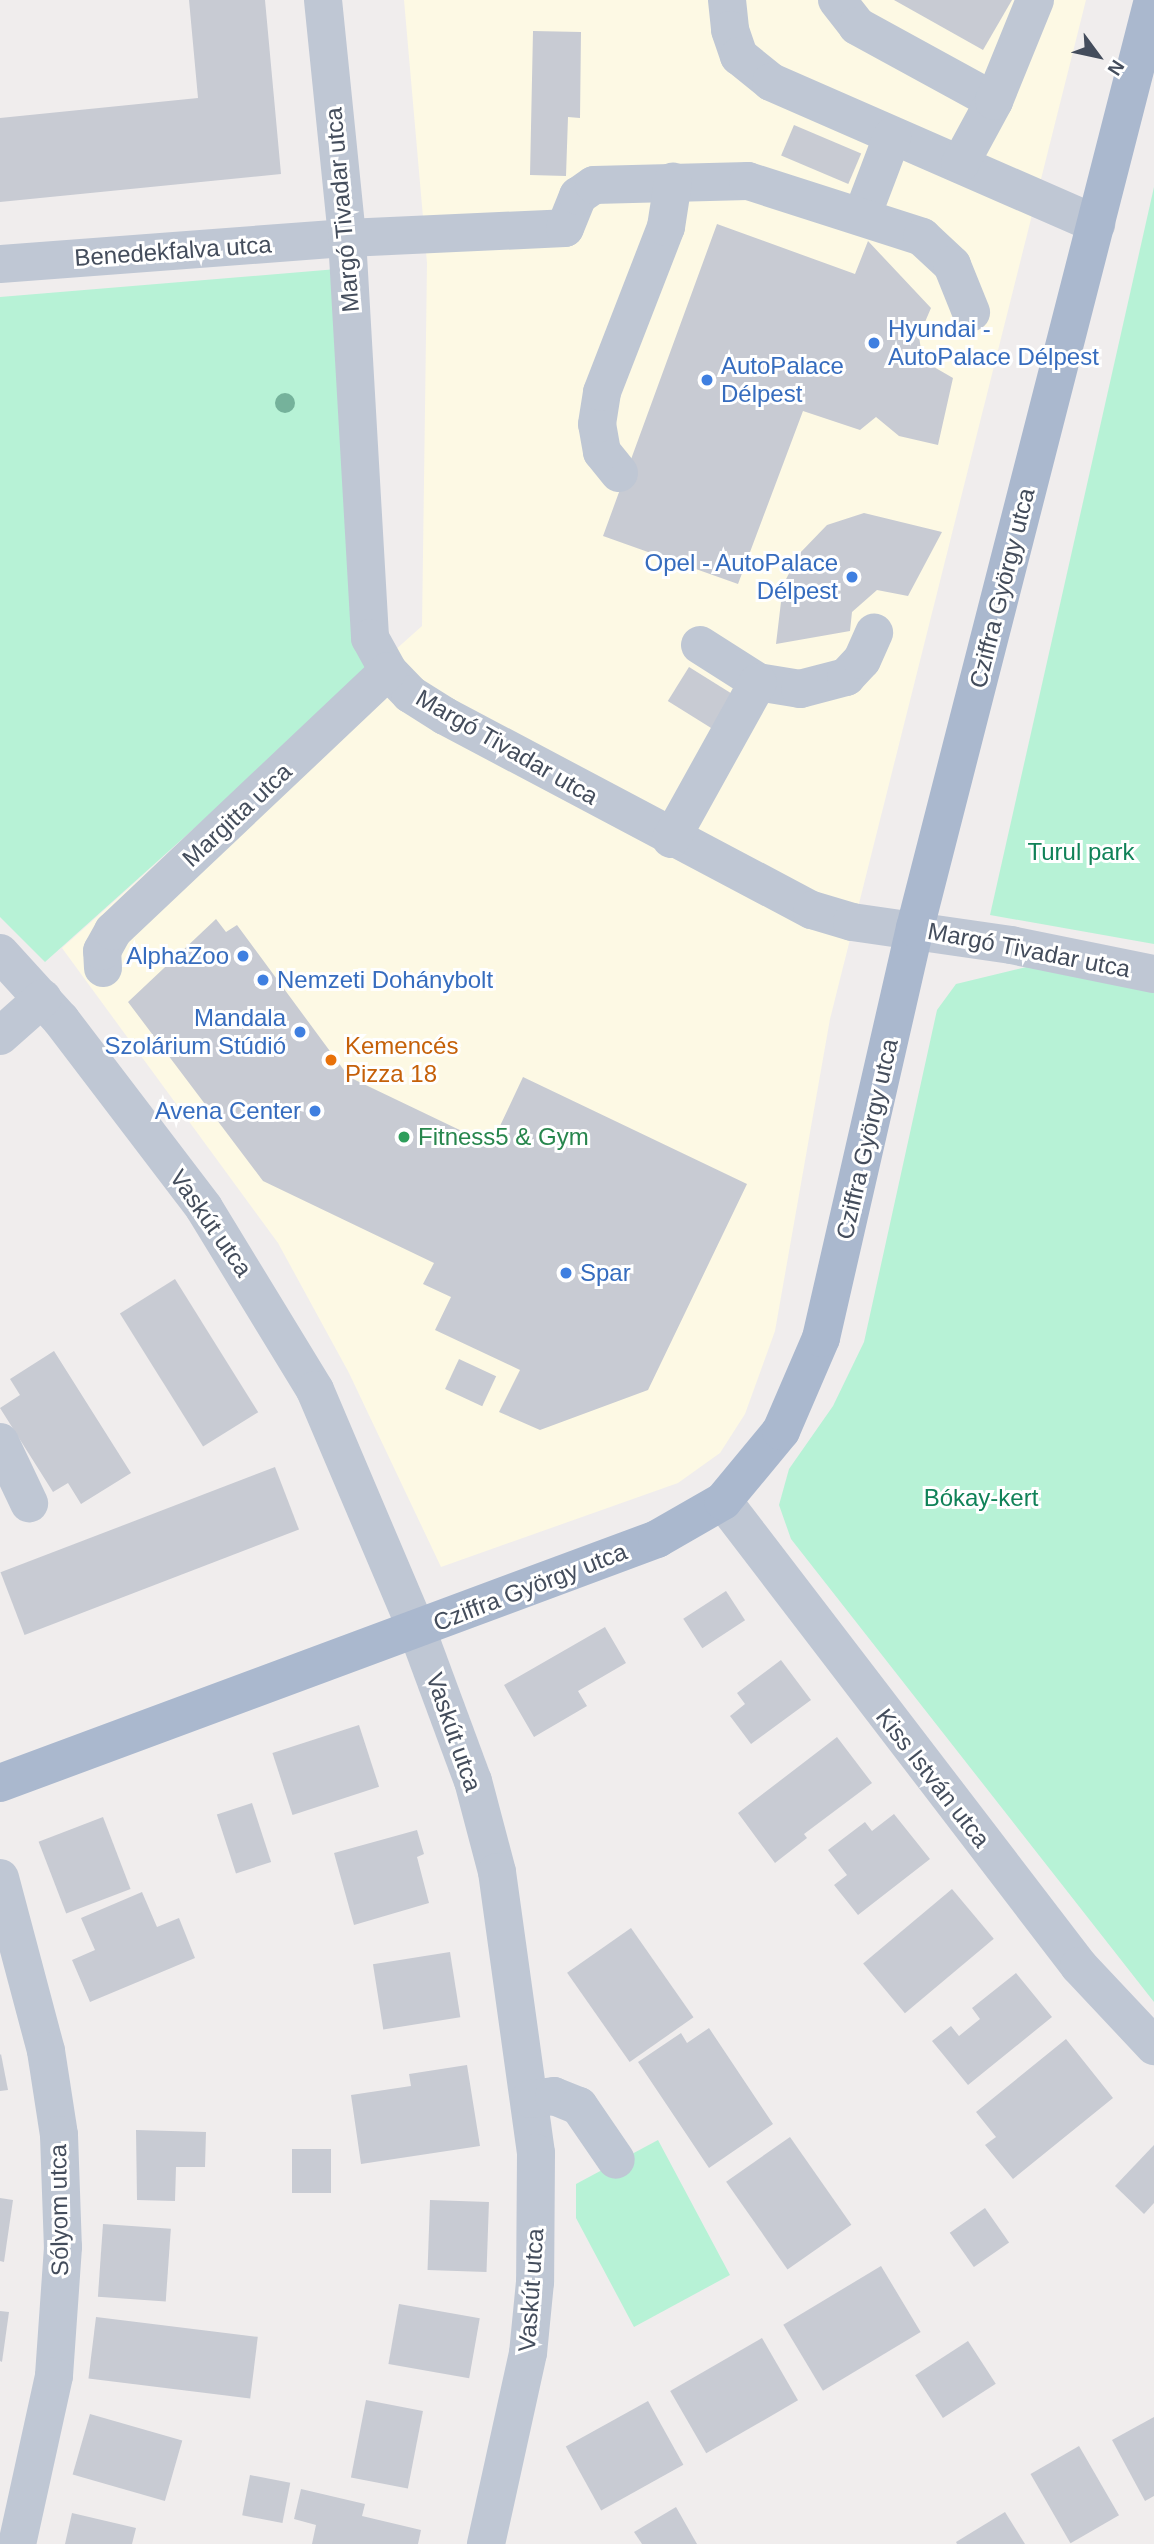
<!DOCTYPE html>
<html>
<head>
<meta charset="utf-8">
<style>
  body { margin:0 }
  #map { position:relative; width:1154px; height:2544px; overflow:hidden; background:#f0eded; font-family:Helvetica,sans-serif }
  div>[style] { position:absolute }
  [style*='--x'] { left:calc(var(--x)*1px); top:calc(var(--y)*1px); width:calc(var(--w)*1px); rotate:calc(var(--a)*1deg) }
  .commercial>* { inset:0; background:#fdf9e4 }
  .green>* { inset:0; background:#b7f2d6 }
  .building>* { inset:0; background:#c8cbd3; transform-origin:0 0 }
  .minor>* { height:38px; margin:-19px; padding:0 19px; transform-origin:19px; border-radius:19px; background:#bfc7d4 }
  .major>* { height:38px; margin:-19px; padding:0 19px; transform-origin:19px; border-radius:19px; background:#aab8ce }
  .trees>* { width:20px; height:20px; margin:-10px; border-radius:50%; background:#75b29b }
  .dots>* { width:19px; height:19px; translate:-50% -50%; box-sizing:border-box; border:4px solid #fff; border-radius:50% }
  span { translate:-50% -50%; white-space:nowrap; text-align:center; line-height:1.15; -webkit-text-stroke:6px #fff; paint-order:stroke }
  .street-label { font-size:24px; color:#444d5c }
  .shop-label { font-size:24px; color:#366cbe }
  .left { translate:0 -50%; text-align:left }
  .right { translate:-100% -50%; text-align:right }
  .park-label { font-size:24px; color:#108258 }
  .food-label { font-size:24px; color:#c56008 }
  .leisure-label { font-size:24px; color:#27864d }
  .north { position:absolute; left:1063px; top:21px; width:70px; height:70px; -webkit-text-stroke:5px #fff; paint-order:stroke; rotate:123deg; font-size:19px; font-weight:700; line-height:28px; text-align:center; color:#444d5c }
  .north::after { content:''; display:block; margin:auto; width:24px; height:32px; background:#444d5c; clip-path:polygon(50% 0,100% 100%,50% 72%,0 100%) }
</style>
</head>
<body>
<div id="map">
  <div class="commercial">
    <i style="clip-path:polygon(404px 0,1086px 0,830px 1019px,775px 1331px,745px 1414px,720px 1453px,678px 1483px,441px 1567px,349px 1373px,278px 1243px,62px 948px,422px 626px,427px 263px)"></i>
  </div>
  <div class="green">
    <i style="clip-path:polygon(1154px 187px,1154px 944px,990px 915px)"></i>
    <i style="clip-path:polygon(349px 268px,381px 661px,45px 962px,0 917px,0 297px)"></i>
    <i style="clip-path:polygon(1039px 964px,1154px 990px,1154px 2002px,791px 1539px,779px 1505px,789px 1469px,833px 1406px,864px 1342px,937px 1010px,956px 984px)"></i>
    <i style="clip-path:polygon(658px 2140px,730px 2275px,634px 2327px,576px 2218px,576px 2184px)"></i>
  </div>
  <div class="building">
    <i style="clip-path:polygon(189px 0,265px 0,281px 174px,0 202px,0 118px,198px 98px)"></i>
    <i style="clip-path:polygon(894px 0,1012px 0,983px 50px)"></i>
    <i style="clip-path:polygon(533px 31px,581px 32px,580px 118px,568px 117px,566px 176px,530px 175px)"></i>
    <i style="left:794px;top:125px;width:73px;height:33px;rotate:23deg"></i>
    <i style="clip-path:polygon(717px 224px,855px 274px,868px 241px,931px 308px,919px 336px,921px 350px,927px 363px,953px 378px,938px 445px,899px 436px,876px 417px,860px 430px,803px 411px,738px 584px,603px 536px)"></i>
    <i style="clip-path:polygon(864px 513px,942px 532px,908px 596px,877px 590px,852px 612px,850px 631px,776px 644px,783px 585px,799px 554px,827px 525px)"></i>
    <i style="left:689px;top:667px;width:52px;height:40px;rotate:32deg"></i>
    <i style="clip-path:polygon(216px 919px,226px 932px,237px 925px,349px 1077px,491px 1145px,523px 1077px,747px 1184px,648px 1390px,540px 1430px,499px 1412px,520px 1370px,435px 1330px,451px 1297px,423px 1284px,434px 1263px,263px 1181px,128px 1002px)"></i>
    <i style="left:175px;top:1279px;width:157px;height:65px;rotate:58deg"></i>
    <i style="clip-path:polygon(54px 1351px,131px 1473px,81px 1504px,68px 1483px,53px 1492px,0 1408px,20px 1395px,10px 1379px)"></i>
    <i style="left:459px;top:1359px;width:41px;height:33px;rotate:25deg"></i>
    <i style="left:275px;top:1467px;width:67px;height:294px;rotate:69deg"></i>
    <i style="left:726px;top:1591px;width:35px;height:51px;rotate:57deg"></i>
    <i style="clip-path:polygon(605px 1627px,626px 1663px,578px 1691px,587px 1706px,534px 1737px,504px 1685px)"></i>
    <i style="clip-path:polygon(781px 1660px,811px 1700px,751px 1744px,730px 1716px,745px 1704px,737px 1693px)"></i>
    <i style="left:359px;top:1725px;width:65px;height:91px;rotate:72deg"></i>
    <i style="clip-path:polygon(837px 1737px,872px 1783px,804px 1834px,807px 1838px,775px 1863px,738px 1813px)"></i>
    <i style="left:252px;top:1803px;width:62px;height:37px;rotate:72deg"></i>
    <i style="clip-path:polygon(894px 1814px,930px 1859px,858px 1915px,834px 1885px,847px 1875px,828px 1850px,865px 1822px,872px 1831px)"></i>
    <i style="left:103px;top:1817px;width:77px;height:69px;rotate:69deg"></i>
    <i style="clip-path:polygon(417px 1830px,424px 1854px,417px 1857px,429px 1903px,354px 1925px,334px 1853px)"></i>
    <i style="left:952px;top:1889px;width:65px;height:116px;rotate:50deg"></i>
    <i style="clip-path:polygon(142px 1892px,157px 1927px,179px 1918px,195px 1958px,90px 2002px,72px 1960px,95px 1950px,81px 1918px)"></i>
    <i style="left:631px;top:1928px;width:109px;height:78px;rotate:55deg"></i>
    <i style="left:450px;top:1952px;width:66px;height:78px;rotate:81deg"></i>
    <i style="clip-path:polygon(1016px 1973px,1052px 2017px,968px 2085px,932px 2041px,951px 2026px,959px 2036px,980px 2019px,972px 2008px)"></i>
    <i style="clip-path:polygon(709px 2028px,773px 2124px,709px 2168px,638px 2062px,681px 2033px,687px 2043px)"></i>
    <i style="clip-path:polygon(1066px 2039px,1113px 2098px,1013px 2179px,985px 2145px,996px 2137px,976px 2112px)"></i>
    <i style="clip-path:polygon(1px 2054px,8px 2090px,0 2091px,0 2055px)"></i>
    <i style="clip-path:polygon(467px 2065px,480px 2146px,361px 2164px,351px 2095px,411px 2086px,409px 2074px)"></i>
    <i style="clip-path:polygon(136px 2130px,206px 2132px,205px 2167px,176px 2167px,175px 2201px,137px 2200px)"></i>
    <i style="left:790px;top:2137px;width:107px;height:78px;rotate:55deg"></i>
    <i style="clip-path:polygon(1154px 2145px,1154px 2203px,1144px 2214px,1115px 2186px)"></i>
    <i style="left:331px;top:2149px;width:44px;height:39px;rotate:90deg"></i>
    <i style="clip-path:polygon(0 2198px,13px 2200px,4px 2262px,0 2261px)"></i>
    <i style="left:430px;top:2200px;width:59px;height:70px;rotate:2deg"></i>
    <i style="left:985px;top:2208px;width:42px;height:43px;rotate:55deg"></i>
    <i style="left:103px;top:2224px;width:68px;height:73px;rotate:4deg"></i>
    <i style="left:881px;top:2266px;width:77px;height:114px;rotate:59deg"></i>
    <i style="left:399px;top:2304px;width:82px;height:61px;rotate:10deg"></i>
    <i style="clip-path:polygon(0 2311px,9px 2312px,2px 2362px,0 2361px)"></i>
    <i style="left:96px;top:2317px;width:163px;height:62px;rotate:7deg"></i>
    <i style="left:762px;top:2338px;width:72px;height:106px;rotate:60deg"></i>
    <i style="left:968px;top:2341px;width:51px;height:63px;rotate:57deg"></i>
    <i style="left:366px;top:2400px;width:58px;height:79px;rotate:11deg"></i>
    <i style="left:648px;top:2401px;width:73px;height:94px;rotate:61deg"></i>
    <i style="left:90px;top:2414px;width:96px;height:63px;rotate:16deg"></i>
    <i style="clip-path:polygon(1154px 2417px,1154px 2496px,1145px 2501px,1112px 2440px)"></i>
    <i style="left:1079px;top:2446px;width:80px;height:56px;rotate:60deg"></i>
    <i style="left:250px;top:2475px;width:41px;height:41px;rotate:11deg"></i>
    <i style="clip-path:polygon(301px 2489px,365px 2504px,362px 2516px,421px 2530px,418px 2544px,312px 2544px,316px 2525px,294px 2519px)"></i>
    <i style="clip-path:polygon(676px 2507px,697px 2544px,642px 2544px,634px 2532px)"></i>
    <i style="clip-path:polygon(1005px 2512px,1025px 2544px,957px 2544px,956px 2542px)"></i>
    <i style="clip-path:polygon(72px 2513px,136px 2528px,132px 2544px,65px 2544px)"></i>
  </div>
  <div class="minor">
    <i style="--x:323;--y:0;--w:239;--a:84.2"></i>
    <i style="--x:347;--y:238;--w:401;--a:86.7"></i>
    <i style="--x:370;--y:638;--w:38;--a:61"></i>
    <i style="--x:388;--y:671;--w:32;--a:46"></i>
    <i style="--x:410;--y:694;--w:41;--a:32.2"></i>
    <i style="--x:445;--y:716;--w:415;--a:27.9"></i>
    <i style="--x:812;--y:910;--w:42;--a:16.7"></i>
    <i style="--x:852;--y:922;--w:161;--a:8.2"></i>
    <i style="--x:1011;--y:945;--w:146;--a:11.5"></i>
    <i style="--x:727;--y:0;--w:30;--a:84"></i>
    <i style="--x:730;--y:30;--w:28;--a:71"></i>
    <i style="--x:739;--y:56;--w:41;--a:39.1"></i>
    <i style="--x:771;--y:82;--w:355;--a:23.6"></i>
    <i style="--x:837;--y:0;--w:33;--a:52"></i>
    <i style="--x:857;--y:26;--w:156;--a:28.7"></i>
    <i style="--x:960;--y:164;--w:72;--a:-61.6"></i>
    <i style="--x:994;--y:101;--w:109;--a:-67.9"></i>
    <i style="--x:862;--y:216;--w:85;--a:-69.2"></i>
    <i style="--x:0;--y:264;--w:348;--a:-4.3"></i>
    <i style="--x:347;--y:238;--w:218;--a:-2.6"></i>
    <i style="--x:565;--y:228;--w:35;--a:-68"></i>
    <i style="--x:578;--y:196;--w:19;--a:-35"></i>
    <i style="--x:594;--y:185;--w:154;--a:-1.5"></i>
    <i style="--x:748;--y:181;--w:183;--a:17.8"></i>
    <i style="--x:922;--y:237;--w:41;--a:43"></i>
    <i style="--x:952;--y:265;--w:51;--a:68"></i>
    <i style="--x:619;--y:473;--w:27;--a:-129"></i>
    <i style="--x:602;--y:452;--w:28;--a:-100"></i>
    <i style="--x:597;--y:424;--w:32;--a:-81"></i>
    <i style="--x:602;--y:392;--w:177;--a:-68.8"></i>
    <i style="--x:666;--y:227;--w:46;--a:-81.2"></i>
    <i style="--x:700;--y:645;--w:69;--a:32.5"></i>
    <i style="--x:758;--y:682;--w:43;--a:9.5"></i>
    <i style="--x:800;--y:689;--w:48;--a:-14.6"></i>
    <i style="--x:846;--y:677;--w:23;--a:-47"></i>
    <i style="--x:862;--y:660;--w:30;--a:-66"></i>
    <i style="--x:671;--y:839;--w:179;--a:-61"></i>
    <i style="--x:0;--y:953;--w:91;--a:47.7"></i>
    <i style="--x:61;--y:1020;--w:236;--a:52.7"></i>
    <i style="--x:204;--y:1208;--w:213;--a:58.6"></i>
    <i style="--x:315;--y:1390;--w:261;--a:67"></i>
    <i style="--x:417;--y:1630;--w:161;--a:69.7"></i>
    <i style="--x:473;--y:1781;--w:94;--a:75.2"></i>
    <i style="--x:497;--y:1872;--w:284;--a:82.1"></i>
    <i style="--x:536;--y:2153;--w:129;--a:90.4"></i>
    <i style="--x:535;--y:2282;--w:71;--a:95.6"></i>
    <i style="--x:528;--y:2353;--w:196;--a:102.4"></i>
    <i style="--x:103;--y:968;--w:17;--a:-93"></i>
    <i style="--x:102;--y:951;--w:23;--a:-61"></i>
    <i style="--x:113;--y:931;--w:378;--a:-43.4"></i>
    <i style="--x:0;--y:1036;--w:57;--a:-41.5"></i>
    <i style="--x:0;--y:1442;--w:68;--a:64.6"></i>
    <i style="--x:723;--y:1501;--w:586;--a:52.56"></i>
    <i style="--x:1079;--y:1966;--w:110;--a:46.8"></i>
    <i style="--x:0;--y:1878;--w:179;--a:75.1"></i>
    <i style="--x:46;--y:2051;--w:85;--a:81.2"></i>
    <i style="--x:59;--y:2135;--w:112;--a:88"></i>
    <i style="--x:63;--y:2247;--w:129;--a:94"></i>
    <i style="--x:54;--y:2376;--w:172;--a:102.4"></i>
    <i style="--x:530;--y:2099;--w:24;--a:-7"></i>
    <i style="--x:554;--y:2096;--w:27;--a:22"></i>
    <i style="--x:579;--y:2106;--w:65;--a:55.6"></i>
  </div>
  <div class="major">
    <i style="--x:0;--y:1783;--w:701;--a:-20.37"></i>
    <i style="--x:657;--y:1539;--w:76;--a:-29.9"></i>
    <i style="--x:723;--y:1501;--w:91;--a:-50.4"></i>
    <i style="--x:781;--y:1431;--w:101;--a:-66.7"></i>
    <i style="--x:821;--y:1338;--w:421;--a:-77.1"></i>
    <i style="--x:915;--y:928;--w:958;--a:-75.62"></i>
  </div>
  <div class="trees">
    <i style="left:285px;top:403px"></i>
  </div>
  <div class="dots">
    <i style="left:874px;top:343px;background:#3f7fe0"></i>
    <i style="left:707px;top:380px;background:#3f7fe0"></i>
    <i style="left:852px;top:577px;background:#3f7fe0"></i>
    <i style="left:243px;top:956px;background:#3f7fe0"></i>
    <i style="left:263px;top:980px;background:#3f7fe0"></i>
    <i style="left:300px;top:1032px;background:#3f7fe0"></i>
    <i style="left:331px;top:1060px;background:#e8710a"></i>
    <i style="left:315px;top:1111px;background:#3f7fe0"></i>
    <i style="left:404px;top:1137px;background:#2e9e5b"></i>
    <i style="left:566px;top:1273px;background:#3f7fe0"></i>
  </div>
  <div class="street-label">
    <span style="left:342px;top:210px;rotate:-95deg">Margó Tivadar utca</span>
    <span style="left:173px;top:251px;rotate:-4deg">Benedekfalva utca</span>
    <span style="left:1002px;top:588px;rotate:-76deg">Cziffra György utca</span>
    <span style="left:507px;top:747px;rotate:30deg">Margó Tivadar utca</span>
    <span style="left:237px;top:815px;rotate:-43deg">Margitta utca</span>
    <span style="left:1029px;top:950px;rotate:11deg">Margó Tivadar utca</span>
    <span style="left:867px;top:1139px;rotate:-77deg">Cziffra György utca</span>
    <span style="left:211px;top:1223px;rotate:55deg">Vaskút utca</span>
    <span style="left:530px;top:1587px;rotate:-21deg">Cziffra György utca</span>
    <span style="left:454px;top:1732px;rotate:71deg">Vaskút utca</span>
    <span style="left:933px;top:1778px;rotate:52deg">Kiss István utca</span>
    <span style="left:59px;top:2210px;rotate:-91deg">Sólyom utca</span>
    <span style="left:531px;top:2290px;rotate:-86deg">Vaskút utca</span>
  </div>
  <div class="shop-label">
    <span class="left" style="left:888px;top:343px">Hyundai -<br>AutoPalace Délpest</span>
    <span class="left" style="left:721px;top:380px">AutoPalace<br>Délpest</span>
    <span class="right" style="left:838px;top:577px">Opel - AutoPalace<br>Délpest</span>
    <span class="right" style="left:229px;top:956px">AlphaZoo</span>
    <span class="left" style="left:277px;top:980px">Nemzeti Dohánybolt</span>
    <span class="right" style="left:286px;top:1032px">Mandala<br>Szolárium Stúdió</span>
    <span class="right" style="left:301px;top:1111px">Avena Center</span>
    <span class="left" style="left:580px;top:1273px">Spar</span>
  </div>
  <div class="park-label">
    <span style="left:1081px;top:852px">Turul park</span>
    <span style="left:981px;top:1498px">Bókay-kert</span>
  </div>
  <div class="food-label">
    <span class="left" style="left:345px;top:1060px">Kemencés<br>Pizza 18</span>
  </div>
  <div class="leisure-label">
    <span class="left" style="left:418px;top:1137px">Fitness5 &amp; Gym</span>
  </div>
  <div class="north">N</div>
</div>
</body>
</html>
